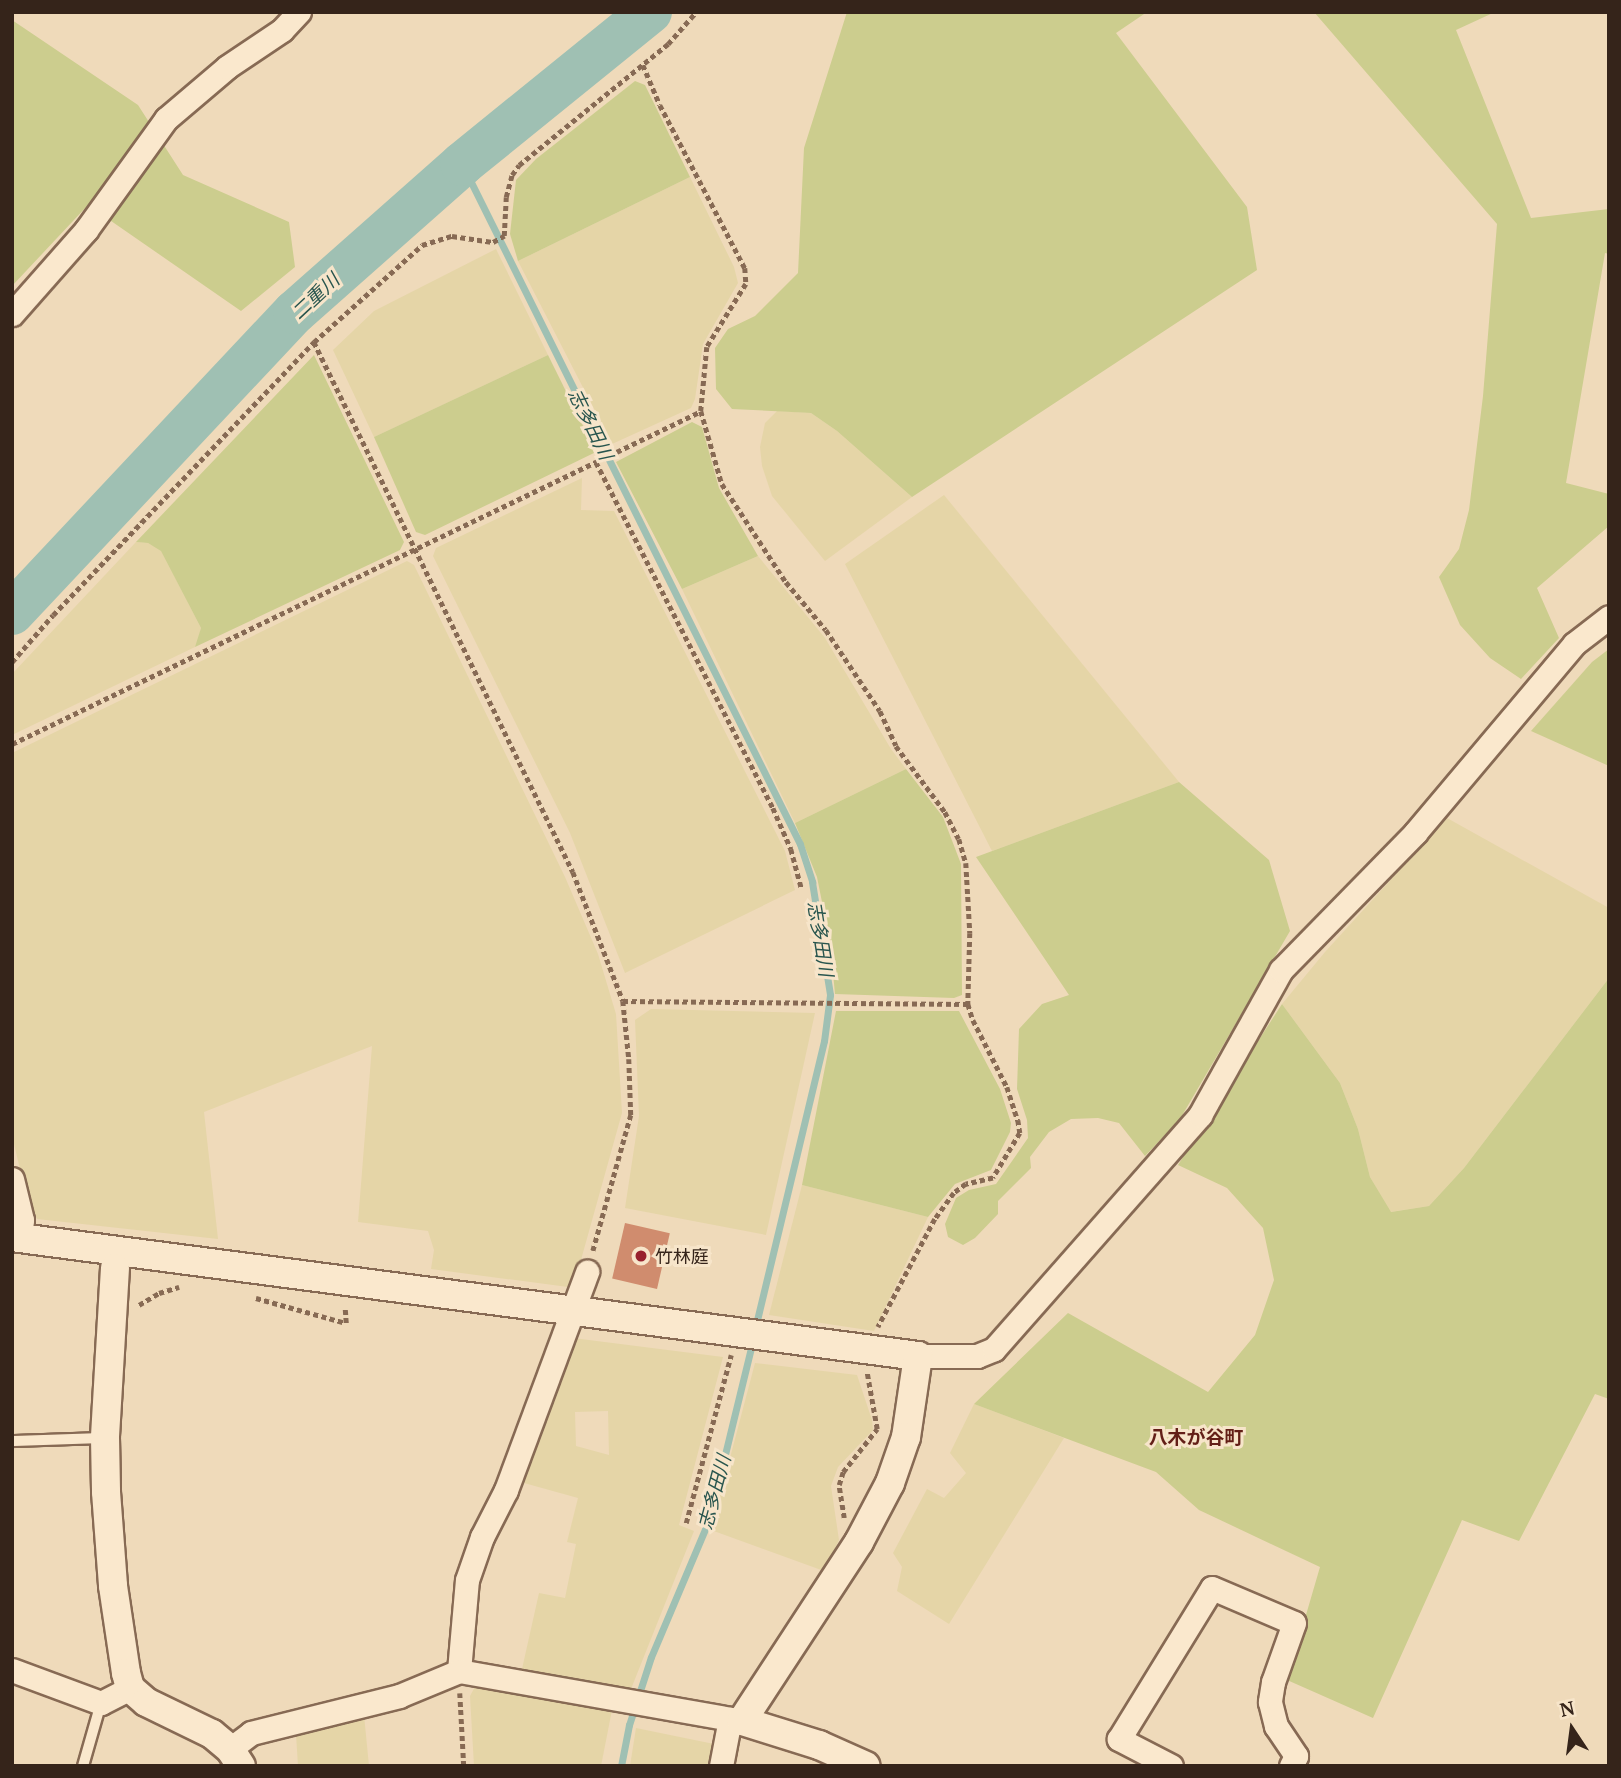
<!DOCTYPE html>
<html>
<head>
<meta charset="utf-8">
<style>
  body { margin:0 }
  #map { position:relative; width:1621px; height:1778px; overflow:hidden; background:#efdaba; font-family:"PT Serif","Noto Sans JP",serif }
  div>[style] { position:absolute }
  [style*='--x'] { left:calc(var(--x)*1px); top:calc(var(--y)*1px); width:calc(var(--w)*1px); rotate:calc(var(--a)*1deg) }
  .farmland>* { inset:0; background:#e5d5a7 }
  .green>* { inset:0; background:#cccd8e }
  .stream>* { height:7px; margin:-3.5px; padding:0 3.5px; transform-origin:3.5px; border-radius:3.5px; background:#9fc0b3 }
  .river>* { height:44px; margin:-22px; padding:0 22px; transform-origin:22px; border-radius:22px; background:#9fc0b3 }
  .building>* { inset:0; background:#d08c6e; transform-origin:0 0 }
  .path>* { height:4.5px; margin-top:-2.25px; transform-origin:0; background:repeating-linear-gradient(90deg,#876a54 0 5px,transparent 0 8.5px) }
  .roads { filter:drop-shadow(2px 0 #876a54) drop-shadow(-2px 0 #876a54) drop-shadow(0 2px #876a54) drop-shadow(0 -2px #876a54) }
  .service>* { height:10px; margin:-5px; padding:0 5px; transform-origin:5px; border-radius:5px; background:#fae8cd }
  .minor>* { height:23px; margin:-11.5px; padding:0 11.5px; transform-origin:11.5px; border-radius:11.5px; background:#fae8cd }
  .tertiary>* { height:28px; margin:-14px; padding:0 14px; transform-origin:14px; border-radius:14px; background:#fae8cd }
  .dots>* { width:19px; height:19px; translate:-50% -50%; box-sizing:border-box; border:4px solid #f7e5ca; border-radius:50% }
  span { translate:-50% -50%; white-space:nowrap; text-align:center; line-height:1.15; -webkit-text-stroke:6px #f7e5ca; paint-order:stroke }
  .poi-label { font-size:18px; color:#35241a }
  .left { translate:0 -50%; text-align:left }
  .water-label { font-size:19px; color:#28554e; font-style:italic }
  .neighbourhood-label { font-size:19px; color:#631f17; font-weight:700 }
  .frame { position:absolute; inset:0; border:14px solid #35241a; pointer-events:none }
  .north { position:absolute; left:1537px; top:1694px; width:70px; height:70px; -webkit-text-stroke:5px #f7e5ca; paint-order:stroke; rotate:347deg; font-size:19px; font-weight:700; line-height:28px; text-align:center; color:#35241a }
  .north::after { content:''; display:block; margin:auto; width:24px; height:32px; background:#35241a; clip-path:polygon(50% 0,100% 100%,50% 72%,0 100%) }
</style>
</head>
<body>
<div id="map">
  <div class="farmland">
    <i style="clip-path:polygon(690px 177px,734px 267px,738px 283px,703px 344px,695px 399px,691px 408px,612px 444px,518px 261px)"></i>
    <i style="clip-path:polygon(496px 249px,548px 355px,374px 437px,333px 350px,374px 311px)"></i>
    <i style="clip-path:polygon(777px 411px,811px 413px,837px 431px,912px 497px,825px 561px,772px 496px,762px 466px,760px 447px,765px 423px)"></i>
    <i style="clip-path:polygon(582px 478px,581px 510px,614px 511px,785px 851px,795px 890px,625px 973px,570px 833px,433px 556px,436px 548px)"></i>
    <i style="clip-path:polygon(944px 495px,1179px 782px,992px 851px,845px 564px)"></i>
    <i style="clip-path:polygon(136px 542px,148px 543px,161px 550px,201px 628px,198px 641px,195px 647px,12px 735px,12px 674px)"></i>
    <i style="clip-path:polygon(758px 556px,825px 638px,891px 749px,906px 769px,795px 823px,682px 589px)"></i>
    <i style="clip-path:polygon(407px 561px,414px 565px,565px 877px,598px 954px,616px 1014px,622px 1113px,579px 1267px,568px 1287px,431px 1269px,434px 1250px,428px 1231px,358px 1222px,372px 1046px,204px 1112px,218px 1239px,37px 1219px,29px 1206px,12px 1136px,12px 753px)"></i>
    <i style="clip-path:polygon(1447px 818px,1609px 908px,1609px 978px,1464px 1168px,1429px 1206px,1390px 1212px,1370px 1177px,1358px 1129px,1340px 1083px,1282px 1004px,1325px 952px)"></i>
    <i style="clip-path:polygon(651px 1009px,815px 1013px,766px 1235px,625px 1208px,639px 1116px,635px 1020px)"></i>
    <i style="clip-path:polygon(802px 1185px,928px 1217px,874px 1331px,769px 1315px)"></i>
    <i style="clip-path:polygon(evenodd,573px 1338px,723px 1357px,679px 1525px,694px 1531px,631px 1689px,522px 1669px,539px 1593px,565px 1598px,576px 1544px,567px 1542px,578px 1498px,524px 1483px,573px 1338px,608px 1411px,609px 1455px,576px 1446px,575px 1412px,608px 1411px)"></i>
    <i style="clip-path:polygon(755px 1363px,857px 1375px,872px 1420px,873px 1430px,838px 1467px,831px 1486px,839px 1540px,824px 1571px,711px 1530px)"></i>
    <i style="clip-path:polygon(974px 1404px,1064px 1438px,949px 1624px,897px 1591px,902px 1567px,893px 1553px,927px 1489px,944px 1498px,966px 1473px,950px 1453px)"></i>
    <i style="clip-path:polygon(476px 1685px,612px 1710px,601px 1766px,474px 1766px,470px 1696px)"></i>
    <i style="clip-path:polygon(364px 1715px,369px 1766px,298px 1766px,296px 1734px)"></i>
    <i style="clip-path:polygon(636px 1728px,714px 1744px,710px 1766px,630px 1766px)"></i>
  </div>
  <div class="green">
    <i style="clip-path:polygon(847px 12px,1147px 12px,1116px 33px,1247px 207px,1257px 270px,912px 497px,837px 431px,811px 413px,732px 409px,716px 389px,715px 348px,728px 329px,755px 316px,798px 273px,804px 148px)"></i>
    <i style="clip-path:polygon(1314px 12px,1495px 12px,1456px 30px,1531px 218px,1609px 209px,1609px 254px,1605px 253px,1566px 483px,1609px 494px,1609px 526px,1537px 588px,1559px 638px,1521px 679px,1490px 658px,1460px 625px,1439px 577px,1459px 549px,1469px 510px,1483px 396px,1497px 224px)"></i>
    <i style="clip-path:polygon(12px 20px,138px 105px,183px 175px,289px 222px,295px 267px,241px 311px,88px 205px,12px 286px)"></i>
    <i style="clip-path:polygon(635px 81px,645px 85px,690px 177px,518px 261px,510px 234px,516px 180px,536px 159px)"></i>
    <i style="clip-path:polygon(314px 355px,404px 542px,400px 550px,195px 647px,201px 628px,161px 551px,148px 543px,136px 542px)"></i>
    <i style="clip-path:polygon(548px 355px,596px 452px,425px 535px,416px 532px,374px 437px)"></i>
    <i style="clip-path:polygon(692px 422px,702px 427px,719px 488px,758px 556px,682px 589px,616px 462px)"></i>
    <i style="clip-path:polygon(1609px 649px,1609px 766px,1531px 731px,1592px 662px)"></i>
    <i style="clip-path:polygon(906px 769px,943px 817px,961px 864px,962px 995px,954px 998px,835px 994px,830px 942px,817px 877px,795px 823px)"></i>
    <i style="clip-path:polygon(1179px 782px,1269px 860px,1290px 931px,1180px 1119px,1145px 1156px,1119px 1123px,1098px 1118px,1071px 1119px,1049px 1132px,1030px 1157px,1031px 1168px,998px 1201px,998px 1214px,975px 1238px,963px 1245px,948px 1237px,945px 1224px,956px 1198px,969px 1190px,996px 1184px,1028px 1138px,1027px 1120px,1017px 1089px,1019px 1029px,1042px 1004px,1069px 995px,976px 857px)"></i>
    <i style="clip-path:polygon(1609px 978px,1609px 1399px,1595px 1394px,1519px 1541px,1462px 1520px,1373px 1718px,1287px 1680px,1320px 1567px,1199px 1510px,1156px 1472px,974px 1404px,1068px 1313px,1208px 1392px,1255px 1335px,1274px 1280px,1263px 1228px,1227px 1188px,1178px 1165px,1282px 1004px,1340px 1083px,1358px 1129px,1370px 1177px,1391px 1212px,1429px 1206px,1464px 1168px)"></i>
    <i style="clip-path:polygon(836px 1011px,959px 1011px,1000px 1089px,1011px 1123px,1010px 1132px,991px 1170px,955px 1184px,928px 1217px,802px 1185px)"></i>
  </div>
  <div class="stream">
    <i style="--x:462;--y:164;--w:759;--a:63.57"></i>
    <i style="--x:800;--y:844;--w:40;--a:72"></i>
    <i style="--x:812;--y:882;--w:114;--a:80.9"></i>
    <i style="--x:830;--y:995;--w:46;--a:97.4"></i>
    <i style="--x:824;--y:1041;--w:295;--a:103.5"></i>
    <i style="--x:621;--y:1766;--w:42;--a:-79"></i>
    <i style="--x:629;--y:1725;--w:71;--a:-72.1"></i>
    <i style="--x:651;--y:1657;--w:149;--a:-67.1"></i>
    <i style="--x:709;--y:1520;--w:185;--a:-76.3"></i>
  </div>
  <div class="river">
    <i style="--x:12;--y:613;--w:413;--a:-46.8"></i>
    <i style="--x:295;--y:312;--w:223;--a:-41.5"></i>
    <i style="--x:462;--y:164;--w:242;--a:-39"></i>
  </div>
  <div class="building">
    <i style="left:625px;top:1223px;width:46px;height:57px;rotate:13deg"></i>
  </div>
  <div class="path">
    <i style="--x:643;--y:65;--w:43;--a:67"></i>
    <i style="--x:660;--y:105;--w:184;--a:62.5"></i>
    <i style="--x:745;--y:268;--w:16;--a:86"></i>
    <i style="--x:746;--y:284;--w:74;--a:121.8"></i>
    <i style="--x:707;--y:347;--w:64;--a:95.4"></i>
    <i style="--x:701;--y:411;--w:76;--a:74"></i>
    <i style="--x:722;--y:484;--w:117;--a:56.9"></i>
    <i style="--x:786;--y:582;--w:62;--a:50.2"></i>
    <i style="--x:826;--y:630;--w:97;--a:56.3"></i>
    <i style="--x:880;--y:711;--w:38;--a:65"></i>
    <i style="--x:896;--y:746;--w:82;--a:53.4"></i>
    <i style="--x:945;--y:812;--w:30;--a:63"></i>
    <i style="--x:959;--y:839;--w:25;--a:74"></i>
    <i style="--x:966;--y:863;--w:70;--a:86.7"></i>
    <i style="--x:970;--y:933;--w:71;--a:91.6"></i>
    <i style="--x:968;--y:1004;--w:17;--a:73"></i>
    <i style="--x:973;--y:1020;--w:75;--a:63.1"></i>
    <i style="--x:1007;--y:1087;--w:35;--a:72"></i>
    <i style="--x:1018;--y:1120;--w:13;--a:81"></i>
    <i style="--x:1020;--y:1133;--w:52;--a:121"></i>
    <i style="--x:993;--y:1178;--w:28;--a:167"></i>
    <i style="--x:966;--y:1184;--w:15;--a:143"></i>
    <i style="--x:954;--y:1193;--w:32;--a:126"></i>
    <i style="--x:935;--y:1219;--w:122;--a:117.8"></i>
    <i style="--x:314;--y:342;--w:590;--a:63.96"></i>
    <i style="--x:573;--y:872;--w:138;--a:68.8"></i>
    <i style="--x:623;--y:1001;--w:58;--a:84.1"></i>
    <i style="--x:629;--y:1059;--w:56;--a:88"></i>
    <i style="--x:631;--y:1115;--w:141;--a:105.6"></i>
    <i style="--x:596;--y:462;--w:389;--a:62.9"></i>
    <i style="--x:773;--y:808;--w:45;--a:66.3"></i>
    <i style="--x:791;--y:849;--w:42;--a:75"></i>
    <i style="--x:12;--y:662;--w:62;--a:-48.9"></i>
    <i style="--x:53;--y:615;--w:378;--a:-46.3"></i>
    <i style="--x:314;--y:342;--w:145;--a:-41.9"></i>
    <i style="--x:422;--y:245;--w:31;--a:-17"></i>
    <i style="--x:452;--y:236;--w:41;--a:8.3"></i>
    <i style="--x:493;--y:242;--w:13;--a:-29"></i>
    <i style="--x:504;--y:236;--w:39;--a:-87"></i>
    <i style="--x:506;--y:197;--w:23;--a:-75"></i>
    <i style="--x:512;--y:175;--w:12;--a:-55"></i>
    <i style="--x:519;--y:165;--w:192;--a:-39.1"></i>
    <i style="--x:668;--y:44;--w:43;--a:-48.8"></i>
    <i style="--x:12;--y:744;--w:765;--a:-25.79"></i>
    <i style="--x:623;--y:1001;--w:345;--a:0.5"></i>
    <i style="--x:256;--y:1298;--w:93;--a:15.5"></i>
    <i style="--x:346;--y:1323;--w:16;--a:-94"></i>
    <i style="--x:139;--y:1305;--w:23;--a:-31"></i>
    <i style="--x:159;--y:1293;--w:21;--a:-17"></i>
    <i style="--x:844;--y:1518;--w:33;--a:-99"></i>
    <i style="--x:839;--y:1485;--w:14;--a:-73"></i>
    <i style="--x:843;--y:1472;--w:55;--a:-51.7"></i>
    <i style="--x:877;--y:1429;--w:57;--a:-100.1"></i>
    <i style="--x:686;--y:1523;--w:174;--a:-75"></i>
    <i style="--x:460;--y:1693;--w:73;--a:86.9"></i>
  </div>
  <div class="roads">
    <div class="service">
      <i style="--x:12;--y:1441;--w:92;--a:-1.9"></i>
      <i style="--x:83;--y:1766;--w:66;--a:-74.1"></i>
    </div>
    <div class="minor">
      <i style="--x:12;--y:314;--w:112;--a:-48.6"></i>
      <i style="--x:86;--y:230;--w:137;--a:-54.2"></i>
      <i style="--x:166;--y:119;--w:80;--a:-40.4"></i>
      <i style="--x:227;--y:67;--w:66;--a:-33.9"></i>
      <i style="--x:282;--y:30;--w:25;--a:-47"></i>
      <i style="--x:12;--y:1179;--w:42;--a:76.3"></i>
      <i style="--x:22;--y:1220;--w:18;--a:96"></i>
      <i style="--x:918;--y:1356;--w:59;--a:0"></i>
      <i style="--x:977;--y:1356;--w:18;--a:-22"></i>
      <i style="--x:994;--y:1349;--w:312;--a:-48.6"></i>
      <i style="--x:1200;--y:1115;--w:166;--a:-60.8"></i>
      <i style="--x:1281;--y:970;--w:192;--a:-45.6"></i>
      <i style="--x:1415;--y:833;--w:247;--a:-49.9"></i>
      <i style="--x:1574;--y:644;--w:44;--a:-37.6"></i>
      <i style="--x:12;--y:1670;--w:95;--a:20.3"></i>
      <i style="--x:101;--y:1703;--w:33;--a:-27"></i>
      <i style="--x:459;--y:1671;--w:91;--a:-85"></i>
      <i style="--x:467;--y:1580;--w:46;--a:-70.8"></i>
      <i style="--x:482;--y:1537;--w:53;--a:-62.9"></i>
      <i style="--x:506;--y:1490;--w:233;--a:-69.6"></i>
      <i style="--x:230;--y:1749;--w:26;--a:-37"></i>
      <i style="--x:251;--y:1733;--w:153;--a:-14"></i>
      <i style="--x:399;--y:1696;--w:65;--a:-22.6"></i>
      <i style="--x:459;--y:1671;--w:287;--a:10"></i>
      <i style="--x:721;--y:1766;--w:48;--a:-79.2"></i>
      <i style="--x:1171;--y:1766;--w:59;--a:-152.6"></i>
      <i style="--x:1119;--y:1739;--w:177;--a:-58.4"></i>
      <i style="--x:1212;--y:1588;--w:89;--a:23.1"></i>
      <i style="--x:1294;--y:1623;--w:63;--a:109.6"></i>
      <i style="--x:1273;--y:1682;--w:20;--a:99"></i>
      <i style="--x:1270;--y:1702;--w:25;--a:76"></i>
      <i style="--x:1276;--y:1726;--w:36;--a:56"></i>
      <i style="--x:1296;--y:1756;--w:11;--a:117"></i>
    </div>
    <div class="tertiary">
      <i style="--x:12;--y:1237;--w:914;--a:7.48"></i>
      <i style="--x:918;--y:1356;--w:82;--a:98.4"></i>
      <i style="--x:906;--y:1437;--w:49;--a:109.2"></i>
      <i style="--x:890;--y:1483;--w:67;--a:117.7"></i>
      <i style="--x:859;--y:1542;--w:214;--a:123.2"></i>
      <i style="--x:742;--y:1721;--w:81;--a:17.3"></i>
      <i style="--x:819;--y:1745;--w:51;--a:24.1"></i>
      <i style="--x:115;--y:1268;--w:170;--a:93.4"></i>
      <i style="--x:105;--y:1438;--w:54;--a:88.9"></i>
      <i style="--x:106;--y:1492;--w:94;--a:85.7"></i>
      <i style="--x:113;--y:1586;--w:88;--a:81.5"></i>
      <i style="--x:126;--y:1673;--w:16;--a:75"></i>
      <i style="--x:130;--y:1688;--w:21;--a:41"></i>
      <i style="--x:146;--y:1702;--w:73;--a:25.9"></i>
      <i style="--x:212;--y:1734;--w:23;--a:40"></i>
      <i style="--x:230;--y:1749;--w:20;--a:57"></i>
    </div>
  </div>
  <div class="dots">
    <i style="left:641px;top:1256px;background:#98212e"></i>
  </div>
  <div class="poi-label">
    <span class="left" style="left:655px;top:1256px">竹林庭</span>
  </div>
  <div class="water-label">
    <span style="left:315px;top:296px;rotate:-43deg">二重川</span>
    <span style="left:591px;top:424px;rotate:64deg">志多田川</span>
    <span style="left:821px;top:939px;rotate:81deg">志多田川</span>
    <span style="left:714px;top:1492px;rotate:-75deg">志多田川</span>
  </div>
  <div class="neighbourhood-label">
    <span style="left:1196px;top:1437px">八木が谷町</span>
  </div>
  <div class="frame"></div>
  <div class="north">N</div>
</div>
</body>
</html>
